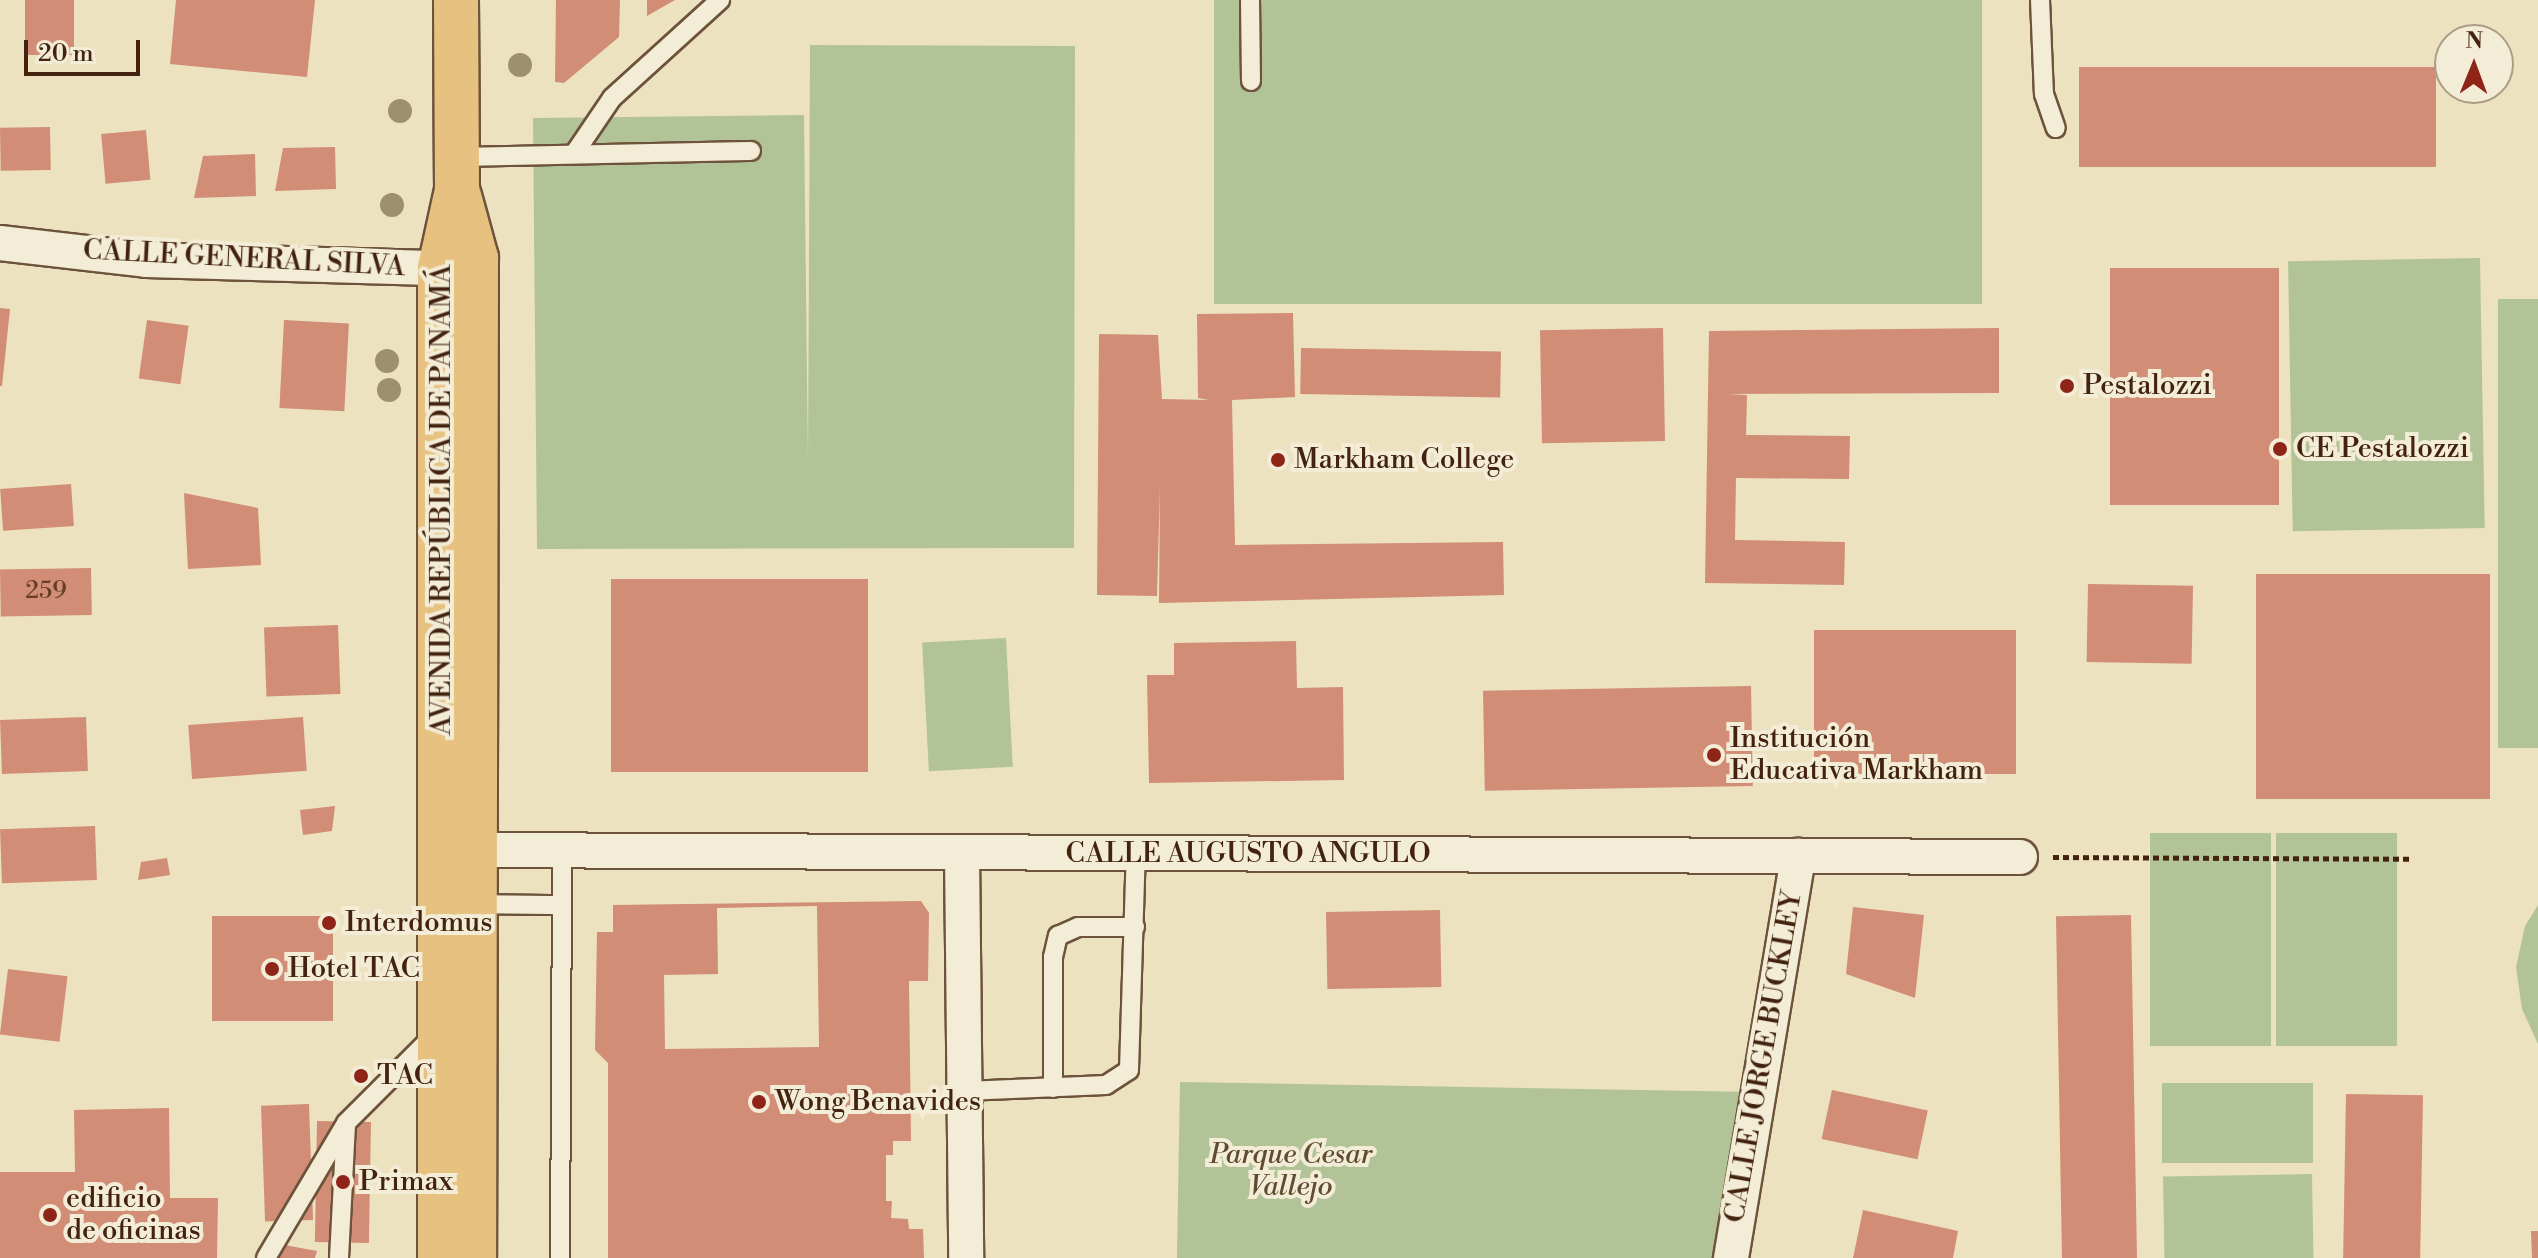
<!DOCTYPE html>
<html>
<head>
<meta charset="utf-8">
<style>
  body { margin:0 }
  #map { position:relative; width:2538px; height:1258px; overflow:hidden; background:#ece2c0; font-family:"Libre Bodoni",serif }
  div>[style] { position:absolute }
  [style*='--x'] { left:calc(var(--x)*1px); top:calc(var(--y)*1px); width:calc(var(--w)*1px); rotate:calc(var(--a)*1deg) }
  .green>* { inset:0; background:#b2c497; transform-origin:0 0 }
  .building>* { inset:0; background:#d18d75; transform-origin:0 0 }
  .path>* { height:5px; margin-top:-2.5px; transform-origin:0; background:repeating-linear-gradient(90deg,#43230f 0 6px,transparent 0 10px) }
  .roads { filter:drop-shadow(2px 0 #6d533b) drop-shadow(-2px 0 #6d533b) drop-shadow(0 2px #6d533b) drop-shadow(0 -2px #6d533b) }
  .lane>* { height:18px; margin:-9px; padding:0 9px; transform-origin:9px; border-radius:9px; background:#f3ecd6 }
  .street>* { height:34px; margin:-17px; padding:0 17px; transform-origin:17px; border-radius:17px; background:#f3ecd6 }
  .primary>* { height:44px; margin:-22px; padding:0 22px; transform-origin:22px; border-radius:22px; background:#e6c180 }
  .trees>* { width:24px; height:24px; margin:-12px; border-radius:50%; background:#9e8f71 }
  .dots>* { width:22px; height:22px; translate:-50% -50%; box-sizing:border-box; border:4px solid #f3ecd6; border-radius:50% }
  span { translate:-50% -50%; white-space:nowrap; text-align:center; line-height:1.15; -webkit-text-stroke:8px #f3ecd6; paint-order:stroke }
  .number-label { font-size:24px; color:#663e28 }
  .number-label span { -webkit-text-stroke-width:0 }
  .street-label { font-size:28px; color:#43230f }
  .poi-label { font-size:28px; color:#43230f }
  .left { translate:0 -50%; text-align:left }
  .park-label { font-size:28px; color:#5f4b31; font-style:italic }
  .north { position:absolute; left:2434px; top:24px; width:80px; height:80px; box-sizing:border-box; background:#f3ecd6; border:2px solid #ad9c86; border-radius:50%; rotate:1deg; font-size:22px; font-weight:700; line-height:32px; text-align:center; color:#43230f }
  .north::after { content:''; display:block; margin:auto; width:28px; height:36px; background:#8f2418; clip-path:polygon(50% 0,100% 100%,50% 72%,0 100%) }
  .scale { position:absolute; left:24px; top:40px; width:116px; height:36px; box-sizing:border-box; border:4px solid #43230f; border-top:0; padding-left:10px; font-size:24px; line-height:28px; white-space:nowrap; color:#43230f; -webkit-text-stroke:6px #f3ecd6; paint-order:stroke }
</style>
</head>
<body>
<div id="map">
  <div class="green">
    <i style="left:1214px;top:0;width:768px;height:304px"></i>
    <i style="clip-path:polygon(810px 45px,1075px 46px,1074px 548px,537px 549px,533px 118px,804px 115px,808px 461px)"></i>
    <i style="left:2480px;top:258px;width:270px;height:192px;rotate:89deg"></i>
    <i style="left:2538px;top:299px;width:449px;height:40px;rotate:90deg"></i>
    <i style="left:1006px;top:638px;width:129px;height:84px;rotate:87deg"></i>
    <i style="left:2271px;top:833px;width:213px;height:121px;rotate:90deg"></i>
    <i style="left:2397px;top:833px;width:213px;height:121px;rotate:90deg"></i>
    <i style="clip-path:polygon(2538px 905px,2538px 1044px,2522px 1009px,2516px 967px,2525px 926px)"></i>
    <i style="left:1180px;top:1082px;width:561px;height:176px;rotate:1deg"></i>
    <i style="left:2313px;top:1083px;width:80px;height:151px;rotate:90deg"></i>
    <i style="left:2312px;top:1174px;width:84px;height:149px;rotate:89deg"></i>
  </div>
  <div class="building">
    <i style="left:25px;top:0;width:49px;height:55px"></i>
    <i style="clip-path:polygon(176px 0,315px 0,307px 77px,170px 64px)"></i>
    <i style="clip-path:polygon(556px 0,620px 0,619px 37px,564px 83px,555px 82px)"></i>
    <i style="clip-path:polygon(647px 0,675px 0,647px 16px)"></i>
    <i style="left:2079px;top:67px;width:357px;height:100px"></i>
    <i style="left:50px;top:127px;width:43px;height:50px;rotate:89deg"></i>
    <i style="left:146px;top:130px;width:50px;height:45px;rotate:85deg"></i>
    <i style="clip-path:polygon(335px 147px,336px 189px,275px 191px,283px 148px)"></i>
    <i style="clip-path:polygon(255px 154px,256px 196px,194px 198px,203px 156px)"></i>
    <i style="left:2110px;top:268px;width:169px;height:237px"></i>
    <i style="clip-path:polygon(0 308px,10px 309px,2px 386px,0 386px)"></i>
    <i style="clip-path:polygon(1293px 313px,1295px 397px,1232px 400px,1235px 545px,1503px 542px,1504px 595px,1159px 603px,1160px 486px,1157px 596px,1097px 595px,1099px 334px,1158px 335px,1162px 399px,1209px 400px,1198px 398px,1197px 314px)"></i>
    <i style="left:147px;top:320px;width:42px;height:59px;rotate:8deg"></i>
    <i style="left:284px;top:320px;width:65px;height:88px;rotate:3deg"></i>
    <i style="left:1663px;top:328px;width:113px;height:123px;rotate:89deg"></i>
    <i style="clip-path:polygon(1999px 328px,1999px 393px,1728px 394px,1747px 395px,1746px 435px,1850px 436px,1849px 479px,1736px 478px,1735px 540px,1845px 542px,1844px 585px,1705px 583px,1709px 331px)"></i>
    <i style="left:1301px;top:348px;width:200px;height:46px;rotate:1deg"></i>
    <i style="left:71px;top:484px;width:42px;height:71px;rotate:86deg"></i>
    <i style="clip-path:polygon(184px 493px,258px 508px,261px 565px,188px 569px)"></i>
    <i style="left:91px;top:568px;width:47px;height:91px;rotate:89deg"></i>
    <i style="left:2256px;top:574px;width:234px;height:225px"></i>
    <i style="left:868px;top:579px;width:193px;height:257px;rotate:90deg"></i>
    <i style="left:2088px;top:584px;width:105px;height:78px;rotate:1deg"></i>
    <i style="left:338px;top:625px;width:69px;height:74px;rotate:88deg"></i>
    <i style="left:2016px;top:630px;width:144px;height:202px;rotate:90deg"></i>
    <i style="clip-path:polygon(1296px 641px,1297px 688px,1343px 687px,1344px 780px,1149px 783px,1147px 675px,1174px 675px,1174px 643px)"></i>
    <i style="left:1751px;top:686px;width:100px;height:268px;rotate:89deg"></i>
    <i style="left:86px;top:717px;width:54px;height:86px;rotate:88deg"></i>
    <i style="left:303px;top:717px;width:54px;height:115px;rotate:86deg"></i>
    <i style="clip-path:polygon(335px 806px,332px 831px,303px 835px,300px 810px)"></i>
    <i style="left:95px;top:826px;width:54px;height:95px;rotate:88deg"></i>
    <i style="clip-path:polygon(167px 858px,170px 875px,138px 880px,141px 862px)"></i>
    <i style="clip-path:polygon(evenodd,921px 901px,929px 913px,928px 981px,909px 981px,911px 1141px,893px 1141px,893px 1155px,886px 1155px,886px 1201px,892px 1201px,891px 1218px,908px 1219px,909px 1229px,923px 1229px,924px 1258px,608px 1258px,608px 1063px,595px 1050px,597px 932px,613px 932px,613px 905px,921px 901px,817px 906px,819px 1047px,665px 1049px,664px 975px,718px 974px,717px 908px,817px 906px)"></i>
    <i style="clip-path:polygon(1853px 907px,1924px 915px,1915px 998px,1846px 974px)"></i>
    <i style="left:1440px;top:910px;width:77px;height:114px;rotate:89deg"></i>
    <i style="left:2131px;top:915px;width:343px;height:75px;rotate:89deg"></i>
    <i style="left:212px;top:916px;width:121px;height:105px"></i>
    <i style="left:8px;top:969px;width:60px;height:66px;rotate:7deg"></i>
    <i style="left:1832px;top:1090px;width:98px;height:50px;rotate:12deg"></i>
    <i style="left:2346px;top:1094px;width:77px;height:164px;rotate:1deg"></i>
    <i style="left:309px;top:1104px;width:116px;height:48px;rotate:88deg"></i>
    <i style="clip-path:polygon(169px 1108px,170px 1198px,218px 1198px,217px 1258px,0 1258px,0 1172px,75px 1172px,74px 1110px)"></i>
    <i style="left:317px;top:1121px;width:54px;height:121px;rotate:1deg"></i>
    <i style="clip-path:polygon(1863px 1210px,1958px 1231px,1953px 1258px,1853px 1258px)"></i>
    <i style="clip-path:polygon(2531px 1231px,2538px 1231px,2538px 1258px,2532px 1258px)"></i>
    <i style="clip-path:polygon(263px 1241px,317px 1251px,315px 1258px,260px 1258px)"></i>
  </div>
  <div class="path">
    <i style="--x:2053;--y:857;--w:356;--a:0.3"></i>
  </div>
  <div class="roads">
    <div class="lane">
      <i style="--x:1250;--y:0;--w:81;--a:89.3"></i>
      <i style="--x:2040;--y:0;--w:94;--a:87.6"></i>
      <i style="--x:2044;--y:94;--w:36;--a:71"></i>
      <i style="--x:574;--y:154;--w:68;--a:-55.8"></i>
      <i style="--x:612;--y:98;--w:146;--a:-42.2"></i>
      <i style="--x:457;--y:157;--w:294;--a:-1.2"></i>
      <i style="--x:475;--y:904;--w:86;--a:0.7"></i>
      <i style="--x:1053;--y:1088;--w:131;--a:-90"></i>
      <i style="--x:1053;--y:957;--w:22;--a:-77"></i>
      <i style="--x:1058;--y:936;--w:22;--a:-24"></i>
      <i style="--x:1078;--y:927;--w:57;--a:0"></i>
      <i style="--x:965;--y:1091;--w:141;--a:-2.4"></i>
      <i style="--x:1106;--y:1085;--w:27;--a:-33"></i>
      <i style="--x:1129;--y:1070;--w:217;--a:-88.2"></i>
      <i style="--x:266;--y:1258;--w:157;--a:-59.3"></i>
      <i style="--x:346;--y:1123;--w:126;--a:-45"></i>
      <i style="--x:339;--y:1258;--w:133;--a:-87"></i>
      <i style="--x:560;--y:1258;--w:407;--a:-89.7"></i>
    </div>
    <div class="street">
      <i style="--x:0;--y:243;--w:147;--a:6.6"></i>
      <i style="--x:146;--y:260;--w:294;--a:1.6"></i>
      <i style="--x:475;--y:850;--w:1545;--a:0.26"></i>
      <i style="--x:962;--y:853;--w:405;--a:89.4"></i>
      <i style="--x:1731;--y:1258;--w:408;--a:-80.5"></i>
    </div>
    <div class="primary">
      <i style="--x:459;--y:196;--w:64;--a:74.7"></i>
      <i style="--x:476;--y:258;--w:1000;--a:90.11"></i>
      <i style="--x:440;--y:1258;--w:990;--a:-90"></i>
      <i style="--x:440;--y:268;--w:80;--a:-77.7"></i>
      <i style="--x:457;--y:190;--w:190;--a:-90.3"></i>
    </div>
  </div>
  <div class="trees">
    <i style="left:520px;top:65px"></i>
    <i style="left:400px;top:111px"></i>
    <i style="left:392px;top:205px"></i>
    <i style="left:387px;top:361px"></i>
    <i style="left:389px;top:390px"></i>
  </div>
  <div class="dots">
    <i style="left:2067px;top:386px;background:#8f2418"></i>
    <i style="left:2280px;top:449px;background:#8f2418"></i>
    <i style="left:1278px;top:460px;background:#8f2418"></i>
    <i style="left:1714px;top:755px;background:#8f2418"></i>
    <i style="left:329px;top:923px;background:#8f2418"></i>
    <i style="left:272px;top:969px;background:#8f2418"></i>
    <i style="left:361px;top:1076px;background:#8f2418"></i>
    <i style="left:759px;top:1102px;background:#8f2418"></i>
    <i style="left:343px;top:1182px;background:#8f2418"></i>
    <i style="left:50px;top:1215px;background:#8f2418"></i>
  </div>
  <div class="number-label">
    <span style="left:46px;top:592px">259</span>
  </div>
  <div class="street-label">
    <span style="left:244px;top:259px;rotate:3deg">CALLE GENERAL SILVA</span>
    <span style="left:442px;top:500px;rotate:-90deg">AVENIDA REPÚBLICA DE PANAMÁ</span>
    <span style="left:1248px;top:854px">CALLE AUGUSTO ANGULO</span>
    <span style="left:1764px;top:1057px;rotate:-80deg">CALLE JORGE BUCKLEY</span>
  </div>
  <div class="poi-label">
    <span class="left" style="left:2083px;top:386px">Pestalozzi</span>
    <span class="left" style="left:2296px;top:449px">CE Pestalozzi</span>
    <span class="left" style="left:1294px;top:460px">Markham College</span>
    <span class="left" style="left:1730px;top:755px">Institución<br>Educativa Markham</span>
    <span class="left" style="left:345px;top:923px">Interdomus</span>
    <span class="left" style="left:288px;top:969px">Hotel TAC</span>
    <span class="left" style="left:377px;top:1076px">TAC</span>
    <span class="left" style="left:775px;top:1102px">Wong Benavides</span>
    <span class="left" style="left:359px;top:1182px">Primax</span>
    <span class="left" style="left:66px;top:1215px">edificio<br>de oficinas</span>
  </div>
  <div class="park-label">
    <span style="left:1291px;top:1171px">Parque Cesar<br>Vallejo</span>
  </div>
  <div class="north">N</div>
  <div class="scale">20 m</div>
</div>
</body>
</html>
